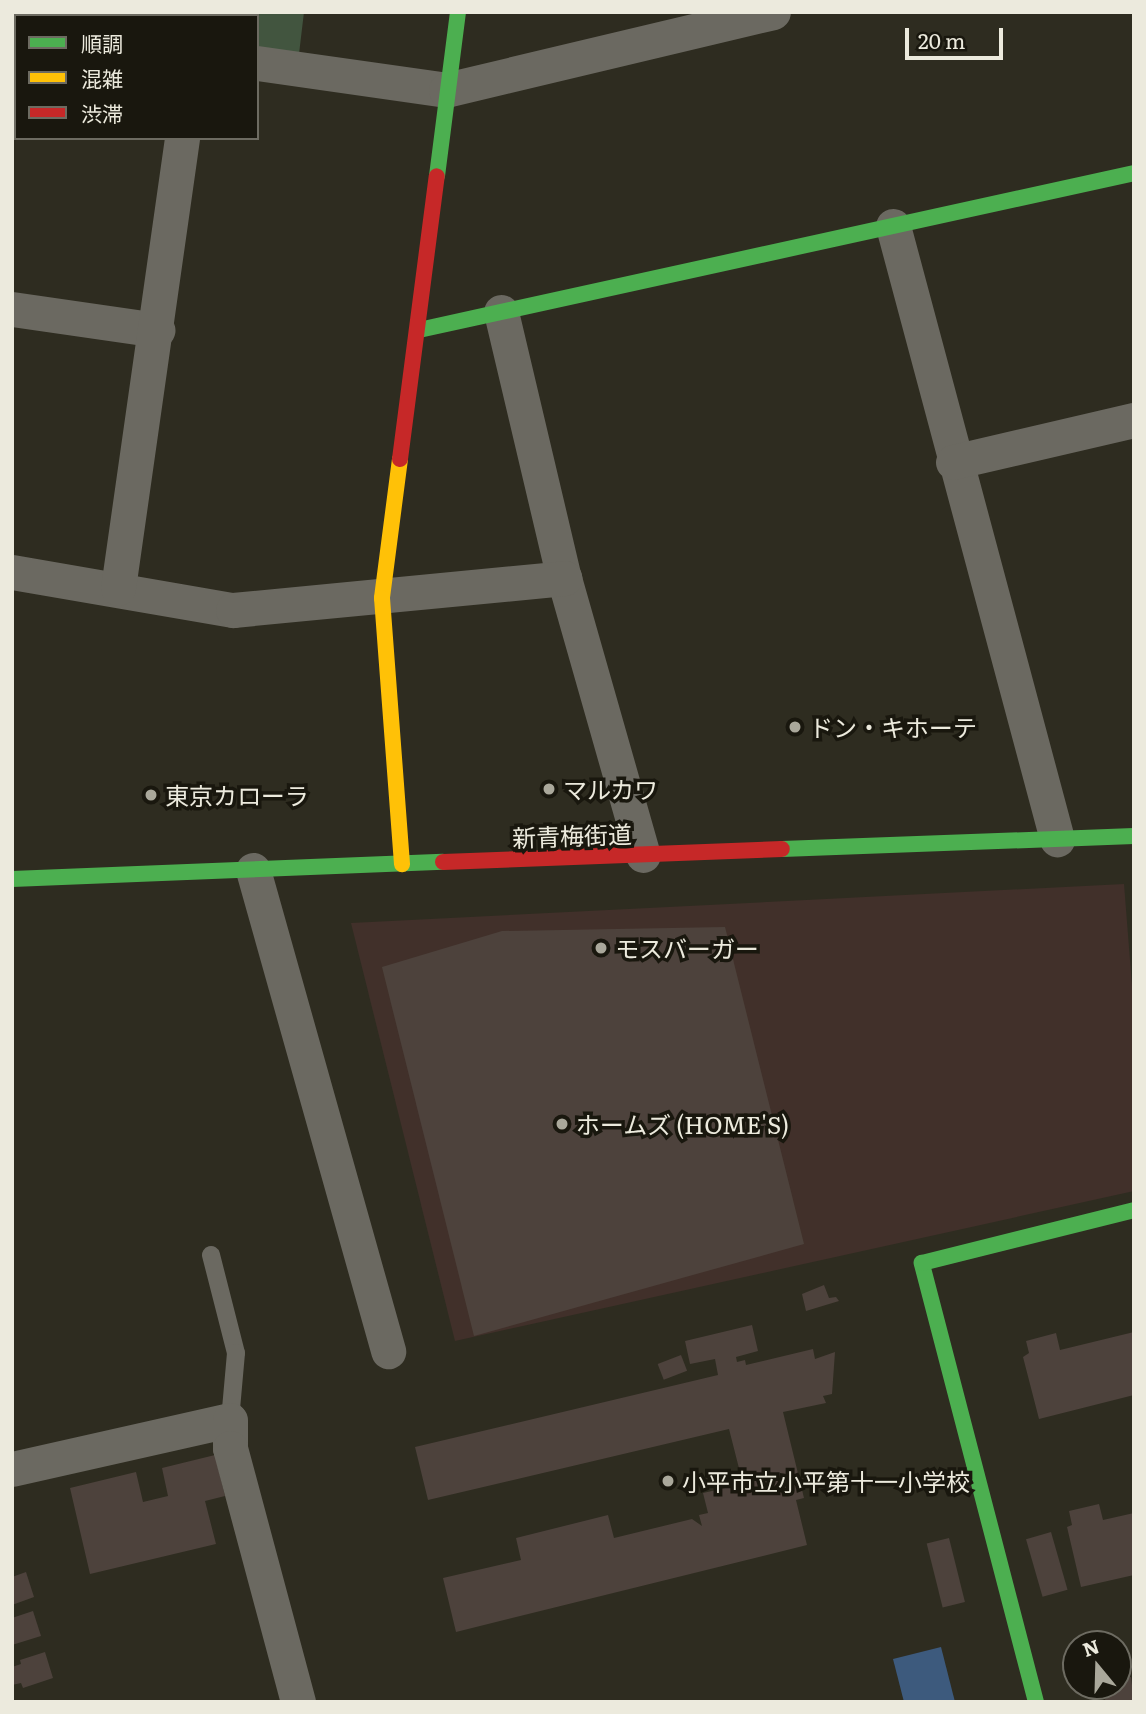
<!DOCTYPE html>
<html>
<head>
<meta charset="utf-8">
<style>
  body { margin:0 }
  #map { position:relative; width:1146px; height:1714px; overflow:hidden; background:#2e2c20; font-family:Literata,"Noto Sans JP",serif }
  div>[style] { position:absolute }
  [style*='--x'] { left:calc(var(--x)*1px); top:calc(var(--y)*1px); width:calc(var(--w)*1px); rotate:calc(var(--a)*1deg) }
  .commercial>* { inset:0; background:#41302a }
  .green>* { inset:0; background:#42553f }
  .water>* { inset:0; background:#3d5a7d }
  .building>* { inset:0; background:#4d423c; transform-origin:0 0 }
  .lane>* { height:18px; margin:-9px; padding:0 9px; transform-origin:9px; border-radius:9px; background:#6b6961 }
  .street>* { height:35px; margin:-17.5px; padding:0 17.5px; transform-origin:17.5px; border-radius:17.5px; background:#6b6961 }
  .fast>* { height:16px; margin:-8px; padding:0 8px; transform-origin:8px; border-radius:8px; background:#4caf50 }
  .slow>* { height:16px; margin:-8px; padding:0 8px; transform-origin:8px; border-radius:8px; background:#ffc107 }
  .jam>* { height:16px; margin:-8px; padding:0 8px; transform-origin:8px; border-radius:8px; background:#c62828 }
  .dots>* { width:19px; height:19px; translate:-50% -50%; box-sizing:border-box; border:4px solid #19170e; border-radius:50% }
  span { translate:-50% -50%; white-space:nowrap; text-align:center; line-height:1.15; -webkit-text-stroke:7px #19170e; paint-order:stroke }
  .poi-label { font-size:24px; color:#eceadd }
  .left { translate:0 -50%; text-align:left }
  .street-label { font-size:24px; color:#eceadd }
  .frame { position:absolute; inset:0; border:14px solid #eceadd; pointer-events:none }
  .legend { position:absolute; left:14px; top:14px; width:245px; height:126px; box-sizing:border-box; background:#19170e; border:2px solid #6d6b61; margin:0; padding:9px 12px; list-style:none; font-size:21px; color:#eceadd }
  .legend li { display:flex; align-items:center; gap:14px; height:35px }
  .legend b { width:35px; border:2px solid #6d6b61 }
  .north { position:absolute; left:1062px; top:1630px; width:70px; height:70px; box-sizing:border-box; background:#19170e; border:2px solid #6d6b61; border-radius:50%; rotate:341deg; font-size:19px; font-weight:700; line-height:28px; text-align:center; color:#eceadd }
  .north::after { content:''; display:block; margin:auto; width:24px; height:32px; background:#aaa89b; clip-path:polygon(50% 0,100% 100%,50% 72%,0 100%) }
  .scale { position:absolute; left:905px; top:28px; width:98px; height:32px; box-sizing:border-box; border:4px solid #eceadd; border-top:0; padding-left:9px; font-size:21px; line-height:24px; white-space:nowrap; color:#eceadd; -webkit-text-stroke:5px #19170e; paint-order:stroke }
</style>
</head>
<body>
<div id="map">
  <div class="commercial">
    <i style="clip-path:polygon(1124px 884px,1134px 1011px,1134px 1191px,455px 1341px,351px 923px)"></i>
  </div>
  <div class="green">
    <i style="clip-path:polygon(97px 12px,304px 12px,299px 54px,257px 48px,257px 16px,97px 16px)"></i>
  </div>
  <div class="water">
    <i style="clip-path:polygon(941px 1647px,955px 1702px,904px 1702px,893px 1659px)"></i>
  </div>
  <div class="building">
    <i style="clip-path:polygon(725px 927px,804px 1244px,474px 1336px,382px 967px,502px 931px)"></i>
    <i style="clip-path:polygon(824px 1285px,829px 1298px,836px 1297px,839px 1301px,806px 1311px,802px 1294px)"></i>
    <i style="clip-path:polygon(752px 1325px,758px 1351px,736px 1357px,737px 1362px,745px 1360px,746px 1365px,813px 1349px,815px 1359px,835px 1352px,832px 1394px,823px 1396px,826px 1403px,783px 1412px,804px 1498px,796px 1500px,807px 1545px,456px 1632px,443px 1578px,521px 1560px,516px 1538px,608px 1515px,614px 1538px,692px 1519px,702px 1526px,699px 1515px,708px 1513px,703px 1493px,743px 1484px,729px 1429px,428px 1500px,415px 1447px,718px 1375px,715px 1359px,690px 1364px,685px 1341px)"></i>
    <i style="clip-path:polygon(1134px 1332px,1134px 1395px,1039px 1419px,1023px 1357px,1029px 1353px,1026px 1341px,1056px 1333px,1060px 1350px)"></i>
    <i style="left:681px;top:1355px;width:17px;height:25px;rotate:69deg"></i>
    <i style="clip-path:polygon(215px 1455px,225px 1496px,205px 1501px,216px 1544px,90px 1574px,70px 1488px,136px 1472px,143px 1502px,168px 1496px,162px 1468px)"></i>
    <i style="clip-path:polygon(1099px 1504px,1103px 1520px,1134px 1513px,1134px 1575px,1081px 1587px,1067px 1527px,1072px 1525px,1069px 1511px)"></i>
    <i style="left:1051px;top:1532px;width:60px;height:26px;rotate:74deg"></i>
    <i style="left:949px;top:1538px;width:66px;height:23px;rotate:76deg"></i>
    <i style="clip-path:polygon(26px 1572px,34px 1597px,12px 1605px,12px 1577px)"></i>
    <i style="clip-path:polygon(33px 1611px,41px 1636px,12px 1645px,12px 1618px)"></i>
    <i style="clip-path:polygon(45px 1652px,53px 1678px,23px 1688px,21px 1683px,12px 1685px,12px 1667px,21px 1664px,20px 1660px)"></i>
    <i style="clip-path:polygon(1131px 1677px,1134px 1702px,1102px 1702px,1108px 1697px,1105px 1686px,1118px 1686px,1118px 1680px)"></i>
  </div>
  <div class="lane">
    <i style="--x:211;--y:1255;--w:101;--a:75.7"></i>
    <i style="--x:236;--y:1353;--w:67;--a:95.1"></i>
  </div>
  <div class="street">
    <i style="--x:12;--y:27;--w:4;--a:0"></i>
    <i style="--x:257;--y:63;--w:191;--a:8.1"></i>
    <i style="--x:446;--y:90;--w:336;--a:-13.4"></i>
    <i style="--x:893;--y:226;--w:635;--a:75.02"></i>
    <i style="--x:12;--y:309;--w:147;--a:8.2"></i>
    <i style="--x:501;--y:312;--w:273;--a:76.7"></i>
    <i style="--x:564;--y:578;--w:288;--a:74.1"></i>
    <i style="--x:953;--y:462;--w:186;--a:-13.1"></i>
    <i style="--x:12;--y:572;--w:224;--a:9.8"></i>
    <i style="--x:233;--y:610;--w:333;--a:-5.5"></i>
    <i style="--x:118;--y:588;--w:455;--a:-81.9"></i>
    <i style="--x:253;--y:870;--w:500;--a:74.3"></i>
    <i style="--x:12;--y:1469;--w:223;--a:-12.7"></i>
    <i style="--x:230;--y:1420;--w:28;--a:90"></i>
    <i style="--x:230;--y:1448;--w:263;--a:75"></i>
  </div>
  <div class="fast">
    <i style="--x:437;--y:176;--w:165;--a:-82.7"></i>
    <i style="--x:419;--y:330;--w:732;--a:-12.38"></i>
    <i style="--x:782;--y:849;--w:352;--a:-2.1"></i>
    <i style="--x:12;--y:879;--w:431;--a:-2.3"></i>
    <i style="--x:1036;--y:1702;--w:454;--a:-104.6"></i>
    <i style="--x:922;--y:1263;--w:219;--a:-14"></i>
  </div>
  <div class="slow">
    <i style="--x:400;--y:459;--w:140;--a:97.4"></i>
    <i style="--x:382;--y:598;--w:267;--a:85.7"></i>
  </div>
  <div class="jam">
    <i style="--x:400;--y:459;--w:285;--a:-82.6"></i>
    <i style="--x:443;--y:862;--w:339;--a:-2.2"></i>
  </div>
  <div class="dots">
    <i style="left:795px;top:727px;background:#aaa89b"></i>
    <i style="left:549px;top:789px;background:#aaa89b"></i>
    <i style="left:151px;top:795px;background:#aaa89b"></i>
    <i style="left:601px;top:948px;background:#aaa89b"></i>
    <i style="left:562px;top:1124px;background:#aaa89b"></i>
    <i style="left:668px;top:1481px;background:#aaa89b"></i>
  </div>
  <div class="poi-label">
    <span class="left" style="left:809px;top:727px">ドン・キホーテ</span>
    <span class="left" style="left:563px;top:789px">マルカワ</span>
    <span class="left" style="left:165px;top:795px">東京カローラ</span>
    <span class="left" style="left:615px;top:948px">モスバーガー</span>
    <span class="left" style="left:576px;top:1124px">ホームズ (HOME'S)</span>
    <span class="left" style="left:682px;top:1481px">小平市立小平第十一小学校</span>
  </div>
  <div class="street-label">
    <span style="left:572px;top:835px;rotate:-2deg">新青梅街道</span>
  </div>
  <div class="frame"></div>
  <ul class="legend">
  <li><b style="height:9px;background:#4caf50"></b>順調</li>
  <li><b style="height:9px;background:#ffc107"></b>混雑</li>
  <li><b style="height:9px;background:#c62828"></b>渋滞</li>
  </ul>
  <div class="north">N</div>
  <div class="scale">20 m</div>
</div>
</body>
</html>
